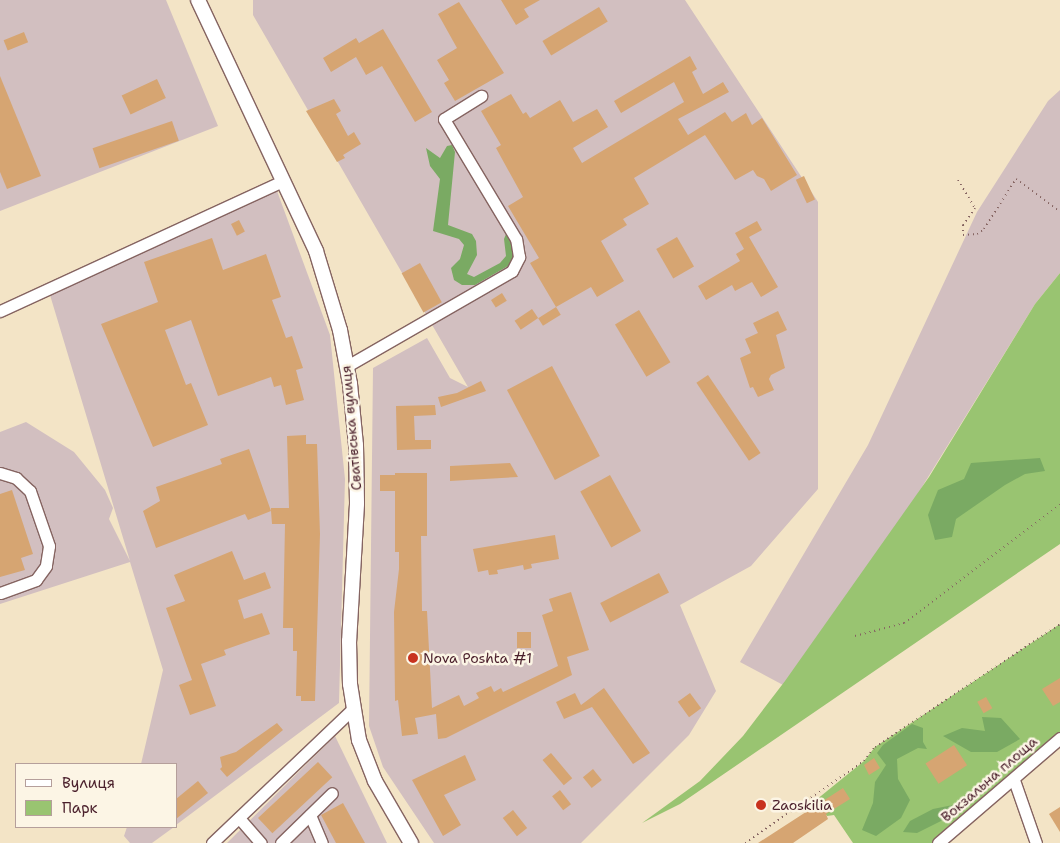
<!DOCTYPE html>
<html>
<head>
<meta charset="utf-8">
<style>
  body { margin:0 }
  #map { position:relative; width:1060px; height:843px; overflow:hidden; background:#f3e4c6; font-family:"Shantell Sans",sans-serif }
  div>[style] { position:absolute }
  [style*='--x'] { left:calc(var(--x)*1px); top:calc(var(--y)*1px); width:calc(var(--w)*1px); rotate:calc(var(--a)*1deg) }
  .industrial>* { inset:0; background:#d2bfc0 }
  .green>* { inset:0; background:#99c471 }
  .forest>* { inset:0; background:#7aaa63 }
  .building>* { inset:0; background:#d6a572; transform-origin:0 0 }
  .path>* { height:2px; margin-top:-1px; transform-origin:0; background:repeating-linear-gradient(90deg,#856461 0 1px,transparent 0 5px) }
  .roads { filter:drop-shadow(1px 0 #856461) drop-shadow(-1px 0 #856461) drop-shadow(0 1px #856461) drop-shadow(0 -1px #856461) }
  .minor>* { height:11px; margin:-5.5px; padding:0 5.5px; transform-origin:5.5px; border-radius:5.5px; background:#fff }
  .major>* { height:14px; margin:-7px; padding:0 7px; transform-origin:7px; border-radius:7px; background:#fff }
  .dots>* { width:14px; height:14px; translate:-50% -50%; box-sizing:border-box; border:2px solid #fcf5e5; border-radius:50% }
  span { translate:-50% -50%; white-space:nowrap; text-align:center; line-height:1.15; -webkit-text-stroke:5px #fcf5e5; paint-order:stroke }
  .street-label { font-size:14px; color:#4a1f2b }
  .poi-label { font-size:14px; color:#4a1f2b }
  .left { translate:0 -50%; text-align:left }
  .legend { position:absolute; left:15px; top:763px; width:162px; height:65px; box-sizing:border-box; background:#fcf5e5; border:1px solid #b59f9b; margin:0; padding:6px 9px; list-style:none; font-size:15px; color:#4a1f2b }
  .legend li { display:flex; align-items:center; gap:10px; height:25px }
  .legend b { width:25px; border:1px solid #b59f9b }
</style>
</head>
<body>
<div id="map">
  <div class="industrial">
    <i style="clip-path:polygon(0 0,166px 0,218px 126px,0 211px)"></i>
    <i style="clip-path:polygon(253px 0,685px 0,818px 202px,818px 489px,751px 566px,680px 605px,716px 691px,689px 735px,581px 843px,434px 843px,383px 767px,369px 726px,373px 368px,427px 338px,450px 378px,468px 387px,253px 15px)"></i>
    <i style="clip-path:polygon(1060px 90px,1060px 273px,1035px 304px,925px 482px,800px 694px,740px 662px,868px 445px,977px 212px,1048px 101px)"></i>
    <i style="clip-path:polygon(277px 191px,330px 335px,345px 479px,339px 703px,176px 825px,176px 764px,141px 764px,163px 670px,130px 562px,0 604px,0 432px,26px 422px,74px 452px,105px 490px,113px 508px,109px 519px,130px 561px,50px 295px)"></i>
    <i style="clip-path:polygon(335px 736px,387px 843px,227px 843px)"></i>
    <i style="clip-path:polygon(127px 827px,174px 827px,152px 843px,130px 843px,124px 836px)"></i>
  </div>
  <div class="green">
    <i style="clip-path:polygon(1060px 273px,1060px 544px,680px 804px,642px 823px,700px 781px,743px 736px,785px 681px,929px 477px,1035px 304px)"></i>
    <i style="clip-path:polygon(1060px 624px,1060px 737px,938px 843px,853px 843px,834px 815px,827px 816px,816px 800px,864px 761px,875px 747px)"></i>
  </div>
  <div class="forest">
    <i style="clip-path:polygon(452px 145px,455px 152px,448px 225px,472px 234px,476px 241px,477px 255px,467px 274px,474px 277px,500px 263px,506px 256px,504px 239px,508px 229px,515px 256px,508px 266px,475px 285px,462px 285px,454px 280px,451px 268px,460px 259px,464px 245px,459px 239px,433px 231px,440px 179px,430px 166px,426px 148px,440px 158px,447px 146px)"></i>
    <i style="clip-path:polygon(1040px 458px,1045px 471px,1025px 474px,1005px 485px,956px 519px,952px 537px,935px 540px,928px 515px,938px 490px,964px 479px,971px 463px)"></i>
    <i style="clip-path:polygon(982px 717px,1001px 718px,1020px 739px,997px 752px,971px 752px,943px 736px,962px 728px,985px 731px)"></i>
    <i style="clip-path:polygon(912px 724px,923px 728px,923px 742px,927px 749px,918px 748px,897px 759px,898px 779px,910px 800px,901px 818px,876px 836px,862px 830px,873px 803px,875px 782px,886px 765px,877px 753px,883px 745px)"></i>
    <i style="clip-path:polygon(953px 805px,953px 815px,917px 833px,903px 832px,910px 821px,933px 809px)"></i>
  </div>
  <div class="building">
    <i style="clip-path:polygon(501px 0,540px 0,524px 9px,529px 17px,516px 25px)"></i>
    <i style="clip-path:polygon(459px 2px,504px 73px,455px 101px,444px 83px,449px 80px,437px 60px,457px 48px,438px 14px)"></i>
    <i style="left:599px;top:7px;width:17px;height:66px;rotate:59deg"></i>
    <i style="clip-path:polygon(383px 29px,432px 112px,415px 122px,382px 66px,366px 75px,356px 57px,331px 72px,323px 58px,356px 38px,359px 43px)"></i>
    <i style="left:24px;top:32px;width:11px;height:22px;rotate:68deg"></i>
    <i style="clip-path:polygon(690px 56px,697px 69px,692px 72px,703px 94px,723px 82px,729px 92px,678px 119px,688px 135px,725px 112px,732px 122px,746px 113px,752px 125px,762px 118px,797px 175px,771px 191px,764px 179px,757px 176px,753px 170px,735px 180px,705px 135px,634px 178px,649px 204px,623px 219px,627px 225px,601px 241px,624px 281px,597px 297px,591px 287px,556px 307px,530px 263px,539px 258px,508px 206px,523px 197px,496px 148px,501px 145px,481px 111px,511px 94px,523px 114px,526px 112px,530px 118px,560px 100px,573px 122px,597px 109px,608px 127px,573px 148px,582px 163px,684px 102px,674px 82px,621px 113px,614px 101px)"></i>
    <i style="clip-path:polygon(0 76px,41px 176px,7px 189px,0 172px)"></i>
    <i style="left:157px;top:79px;width:21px;height:39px;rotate:65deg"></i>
    <i style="clip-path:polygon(334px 99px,341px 111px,336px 114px,348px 136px,354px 132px,361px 144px,343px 155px,345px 158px,337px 162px,306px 111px)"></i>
    <i style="left:172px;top:121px;width:21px;height:84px;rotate:71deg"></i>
    <i style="left:804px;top:176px;width:26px;height:9px;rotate:65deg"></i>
    <i style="left:239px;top:220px;width:13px;height:9px;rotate:63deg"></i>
    <i style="clip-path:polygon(757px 221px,762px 230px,749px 237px,778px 287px,761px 297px,752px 282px,735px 291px,732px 285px,706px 300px,698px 286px,740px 261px,736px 254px,744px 249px,735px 233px)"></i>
    <i style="left:677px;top:237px;width:34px;height:24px;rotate:60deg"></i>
    <i style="clip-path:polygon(212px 238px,223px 270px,266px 254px,281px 297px,272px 300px,286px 338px,292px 336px,303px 368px,296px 370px,304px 400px,286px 405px,281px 385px,274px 387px,271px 377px,218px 396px,191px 320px,165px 330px,186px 385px,191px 383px,208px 425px,153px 447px,101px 324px,158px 302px,144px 262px)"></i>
    <i style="left:420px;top:263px;width:45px;height:21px;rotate:61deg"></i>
    <i style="left:502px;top:293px;width:9px;height:13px;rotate:58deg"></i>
    <i style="left:556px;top:307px;width:9px;height:21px;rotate:58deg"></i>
    <i style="left:532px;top:309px;width:11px;height:21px;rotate:56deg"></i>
    <i style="left:639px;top:310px;width:61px;height:28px;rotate:59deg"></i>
    <i style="clip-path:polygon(778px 311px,787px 330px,776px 335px,785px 368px,771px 375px,769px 379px,774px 390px,758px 397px,753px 387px,750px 388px,740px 358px,751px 353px,745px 339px,758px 333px,753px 323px)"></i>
    <i style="left:552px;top:366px;width:102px;height:51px;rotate:62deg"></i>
    <i style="left:708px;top:375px;width:94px;height:14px;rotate:56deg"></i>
    <i style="clip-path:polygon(481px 381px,486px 391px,441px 407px,438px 397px,457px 393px)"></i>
    <i style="clip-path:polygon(435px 405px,436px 415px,414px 416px,415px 440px,431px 440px,431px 449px,397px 450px,396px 406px)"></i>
    <i style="clip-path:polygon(306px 435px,306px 444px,317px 444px,320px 534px,315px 701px,301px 701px,301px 696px,296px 696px,297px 651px,293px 651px,293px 628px,283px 628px,285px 524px,272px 524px,271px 511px,248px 520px,245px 514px,156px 548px,143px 511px,160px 501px,156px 487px,222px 464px,220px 459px,249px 449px,271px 511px,271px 508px,289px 508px,287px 436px)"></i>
    <i style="clip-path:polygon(510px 463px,518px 477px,450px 481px,450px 466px)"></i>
    <i style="clip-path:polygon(395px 473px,427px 473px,427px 536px,421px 536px,422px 611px,427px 611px,432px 708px,459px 695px,464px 706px,479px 698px,476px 693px,491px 686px,494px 692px,501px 688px,503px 692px,558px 666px,542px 615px,553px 611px,549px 599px,571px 592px,589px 650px,567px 657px,572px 675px,446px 738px,438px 739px,436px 714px,415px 718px,418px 734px,402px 736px,398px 700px,395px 701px,394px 612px,399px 569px,399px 552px,395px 552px,395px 491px,380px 491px,380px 475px,395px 475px)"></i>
    <i style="left:610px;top:475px;width:64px;height:34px;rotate:61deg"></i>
    <i style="clip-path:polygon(12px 490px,33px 554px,21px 558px,25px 570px,0 577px,0 494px)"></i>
    <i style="clip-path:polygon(555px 535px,559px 559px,531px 564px,532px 568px,524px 570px,523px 565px,497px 570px,498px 574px,489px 575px,488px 570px,478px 572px,473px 549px)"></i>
    <i style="clip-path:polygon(232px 551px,244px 580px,265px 572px,271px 588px,238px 600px,244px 619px,262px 613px,270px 634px,224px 650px,226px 655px,201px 664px,216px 706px,190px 715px,179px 685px,192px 680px,166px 608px,185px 601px,174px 575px)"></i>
    <i style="left:659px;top:573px;width:22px;height:66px;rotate:63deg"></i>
    <i style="left:517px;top:632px;width:14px;height:16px"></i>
    <i style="clip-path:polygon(1060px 678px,1060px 702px,1053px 706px,1042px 689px)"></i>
    <i style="clip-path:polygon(604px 688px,650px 753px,633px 764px,592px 707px,564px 719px,556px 702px,575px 693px,581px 705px)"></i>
    <i style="left:690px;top:693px;width:19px;height:15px;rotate:54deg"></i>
    <i style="left:986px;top:697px;width:13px;height:10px;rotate:61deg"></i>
    <i style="clip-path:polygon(277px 723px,283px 730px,227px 777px,220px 769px,222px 767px,220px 757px,236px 752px)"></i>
    <i style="left:954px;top:745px;width:24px;height:34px;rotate:57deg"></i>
    <i style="left:551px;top:753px;width:33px;height:11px;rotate:50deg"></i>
    <i style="clip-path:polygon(465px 755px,476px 780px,444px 795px,461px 825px,443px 836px,412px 780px)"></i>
    <i style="clip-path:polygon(874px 758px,880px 768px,869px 775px,864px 765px)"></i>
    <i style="left:318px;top:762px;width:21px;height:82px;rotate:47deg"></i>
    <i style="left:593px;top:769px;width:14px;height:13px;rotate:51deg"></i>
    <i style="clip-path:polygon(198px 781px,208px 793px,176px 819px,176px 799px)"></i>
    <i style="clip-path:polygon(843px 788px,850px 799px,826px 814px,828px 819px,793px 843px,758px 843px)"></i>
    <i style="left:560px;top:790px;width:18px;height:10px;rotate:52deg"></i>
    <i style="clip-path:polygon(343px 803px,365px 843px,336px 843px,321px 815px)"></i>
    <i style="clip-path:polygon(1060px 807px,1060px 832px,1049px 814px)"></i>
    <i style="left:513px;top:810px;width:23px;height:13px;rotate:52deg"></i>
  </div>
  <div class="path">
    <i style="--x:958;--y:180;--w:33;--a:59"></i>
    <i style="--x:975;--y:208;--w:21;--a:125"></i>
    <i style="--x:963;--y:225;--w:10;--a:90"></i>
    <i style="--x:963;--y:235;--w:14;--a:-4"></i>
    <i style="--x:977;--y:234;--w:9;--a:-36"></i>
    <i style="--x:984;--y:229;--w:59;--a:-57.4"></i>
    <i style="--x:1016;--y:179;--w:55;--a:36.9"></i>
    <i style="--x:855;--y:636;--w:51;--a:-14.9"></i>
    <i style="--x:904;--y:623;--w:196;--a:-37.3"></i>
    <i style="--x:745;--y:843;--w:145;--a:-34.6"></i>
    <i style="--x:864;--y:761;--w:18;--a:-52"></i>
    <i style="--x:875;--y:747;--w:222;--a:-33.6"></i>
  </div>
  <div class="roads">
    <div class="minor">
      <i style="--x:0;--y:311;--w:311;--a:-24.7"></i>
      <i style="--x:347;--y:366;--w:190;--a:-29.9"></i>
      <i style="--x:512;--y:271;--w:16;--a:-63"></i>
      <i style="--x:519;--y:257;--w:18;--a:-99"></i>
      <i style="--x:516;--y:239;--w:140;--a:-121"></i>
      <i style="--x:444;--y:119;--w:44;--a:-31.9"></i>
      <i style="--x:0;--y:473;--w:17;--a:17"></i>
      <i style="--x:16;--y:478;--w:19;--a:43"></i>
      <i style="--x:30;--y:491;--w:58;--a:70.9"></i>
      <i style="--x:49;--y:546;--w:20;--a:99"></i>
      <i style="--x:46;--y:566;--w:17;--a:126"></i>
      <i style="--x:36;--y:580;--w:38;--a:160"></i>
      <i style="--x:1014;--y:780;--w:67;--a:70.8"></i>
      <i style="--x:310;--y:815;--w:30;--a:67"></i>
      <i style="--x:239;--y:818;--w:33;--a:49"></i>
      <i style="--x:212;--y:843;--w:196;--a:-43.6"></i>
      <i style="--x:281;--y:843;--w:71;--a:-44.4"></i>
      <i style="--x:938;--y:843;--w:161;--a:-40.7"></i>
    </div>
    <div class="major">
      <i style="--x:198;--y:0;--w:277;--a:64.8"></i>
      <i style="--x:316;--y:251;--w:83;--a:73.1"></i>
      <i style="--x:340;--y:330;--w:55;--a:79.5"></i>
      <i style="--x:350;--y:384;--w:61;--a:84.4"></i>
      <i style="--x:356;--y:445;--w:59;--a:89"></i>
      <i style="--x:357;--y:504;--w:137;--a:93.3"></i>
      <i style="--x:349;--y:641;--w:43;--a:88.7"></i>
      <i style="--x:350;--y:684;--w:57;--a:80.9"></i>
      <i style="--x:359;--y:740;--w:44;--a:68.7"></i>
      <i style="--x:375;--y:781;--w:72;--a:59.9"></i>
    </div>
  </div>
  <div class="dots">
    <i style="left:413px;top:658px;background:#c8321e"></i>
    <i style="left:761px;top:805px;background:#c8321e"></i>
  </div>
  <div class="street-label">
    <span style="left:351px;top:428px;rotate:-95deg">Сватівська вулиця</span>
    <span style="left:989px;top:779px;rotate:-41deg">Вокзальна площа</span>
  </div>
  <div class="poi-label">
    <span class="left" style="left:423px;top:658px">Nova Poshta #1</span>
    <span class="left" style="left:772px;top:805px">Zaoskilia</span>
  </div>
  <ul class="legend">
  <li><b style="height:6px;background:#fff"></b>Вулиця</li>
  <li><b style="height:14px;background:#99c471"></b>Парк</li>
  </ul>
</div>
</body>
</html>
